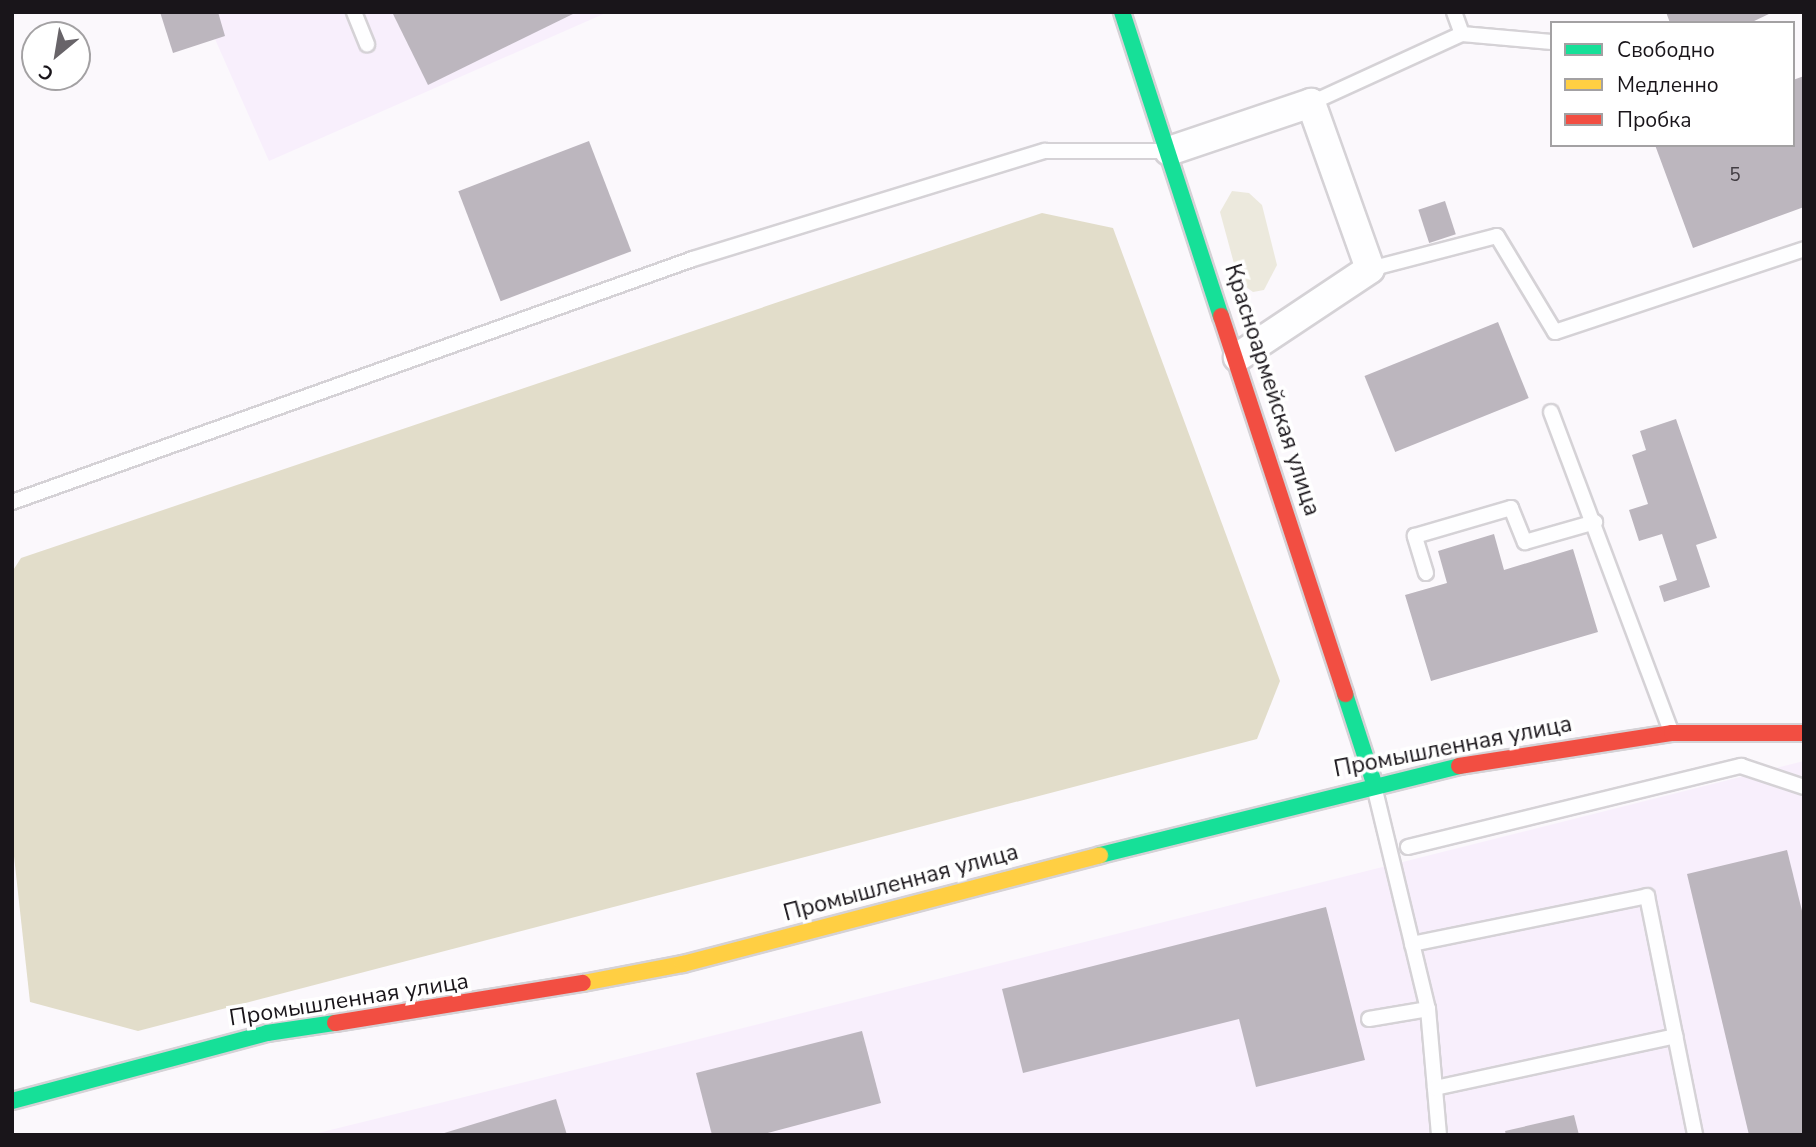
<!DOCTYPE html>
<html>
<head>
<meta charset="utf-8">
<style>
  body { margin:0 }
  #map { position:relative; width:1816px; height:1147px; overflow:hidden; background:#fbf8fc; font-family:"Nunito Sans",sans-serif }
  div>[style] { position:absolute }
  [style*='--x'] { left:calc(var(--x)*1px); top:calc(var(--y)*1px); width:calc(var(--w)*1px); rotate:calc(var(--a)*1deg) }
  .built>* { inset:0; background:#f8effc }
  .green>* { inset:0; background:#ece9dd }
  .forest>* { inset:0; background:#e2ddca }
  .building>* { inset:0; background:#bcb6be; transform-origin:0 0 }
  .roads { filter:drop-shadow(2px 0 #d5d2d6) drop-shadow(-2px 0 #d5d2d6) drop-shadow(0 2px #d5d2d6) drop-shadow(0 -2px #d5d2d6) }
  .lane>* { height:14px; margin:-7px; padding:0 7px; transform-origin:7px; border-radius:7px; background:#fefeff }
  .street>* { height:28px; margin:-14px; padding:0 14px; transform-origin:14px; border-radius:14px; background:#fefeff }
  .fast>* { height:16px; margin:-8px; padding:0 8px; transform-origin:8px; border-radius:8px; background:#16e098 }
  .slow>* { height:16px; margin:-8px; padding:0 8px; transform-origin:8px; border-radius:8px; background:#ffcf43 }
  .jam>* { height:16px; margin:-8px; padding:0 8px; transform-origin:8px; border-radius:8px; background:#f24e42 }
  span { translate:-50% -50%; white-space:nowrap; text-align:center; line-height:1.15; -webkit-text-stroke:7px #fff; paint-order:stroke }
  .number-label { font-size:19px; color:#423d43 }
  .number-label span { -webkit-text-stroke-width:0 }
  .street-label { font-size:23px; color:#19151a }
  .frame { position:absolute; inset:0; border:14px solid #19151a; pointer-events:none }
  .legend { position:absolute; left:1550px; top:21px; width:245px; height:126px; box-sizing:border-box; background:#fff; border:2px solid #a3a1a3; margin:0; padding:9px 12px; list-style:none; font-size:21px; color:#19151a }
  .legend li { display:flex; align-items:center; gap:14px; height:35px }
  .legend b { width:35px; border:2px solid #a3a1a3 }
  .north { position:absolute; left:21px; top:21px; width:70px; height:70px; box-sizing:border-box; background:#fff; border:2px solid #a3a1a3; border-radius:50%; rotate:210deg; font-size:19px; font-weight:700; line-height:28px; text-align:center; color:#19151a }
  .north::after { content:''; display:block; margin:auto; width:24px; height:32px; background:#686469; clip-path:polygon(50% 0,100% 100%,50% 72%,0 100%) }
</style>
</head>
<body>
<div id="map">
  <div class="built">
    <i style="clip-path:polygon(203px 12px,608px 12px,269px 161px)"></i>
    <i style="clip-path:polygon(1804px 761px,1804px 1135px,310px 1135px,687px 1042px)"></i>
  </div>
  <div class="green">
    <i style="clip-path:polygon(1232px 191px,1249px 193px,1262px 205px,1277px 265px,1264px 290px,1253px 292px,1239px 282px,1220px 212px)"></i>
  </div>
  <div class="forest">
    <i style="clip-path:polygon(1042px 213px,1113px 228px,1280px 681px,1257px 739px,138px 1031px,30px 1002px,12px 838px,12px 572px,21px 558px)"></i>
  </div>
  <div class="building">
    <i style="clip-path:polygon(160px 12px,218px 12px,225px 36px,173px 53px)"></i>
    <i style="clip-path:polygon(392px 12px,577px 12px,428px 85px)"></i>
    <i style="clip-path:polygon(1666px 12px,1771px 12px,1771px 13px,1750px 23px,1670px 23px)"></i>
    <i style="clip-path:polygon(1804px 76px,1804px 207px,1693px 248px,1655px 145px,1793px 145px,1793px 80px)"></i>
    <i style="left:589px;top:141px;width:118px;height:140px;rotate:69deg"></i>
    <i style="left:1445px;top:201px;width:35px;height:28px;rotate:72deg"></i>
    <i style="left:1498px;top:322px;width:82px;height:144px;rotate:68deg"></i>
    <i style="clip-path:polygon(1676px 419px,1717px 538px,1696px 545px,1710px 587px,1664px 602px,1659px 586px,1677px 580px,1662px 534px,1639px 541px,1629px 510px,1648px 504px,1632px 455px,1646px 450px,1640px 431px)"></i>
    <i style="clip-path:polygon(1494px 534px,1504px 570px,1573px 549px,1598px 632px,1431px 681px,1405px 595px,1447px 583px,1438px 551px)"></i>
    <i style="clip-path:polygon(1787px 850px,1804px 919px,1804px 1135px,1749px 1135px,1687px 874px)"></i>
    <i style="clip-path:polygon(1326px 907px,1365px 1060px,1256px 1087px,1239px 1019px,1023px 1073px,1002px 989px)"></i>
    <i style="clip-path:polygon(862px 1031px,881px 1103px,760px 1135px,712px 1135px,696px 1073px)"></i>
    <i style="clip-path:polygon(556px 1099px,567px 1135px,441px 1135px,441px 1134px)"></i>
    <i style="clip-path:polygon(1574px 1115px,1579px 1135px,1506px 1135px,1505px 1131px)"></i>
  </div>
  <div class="roads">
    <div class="lane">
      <i style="--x:354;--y:12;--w:35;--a:68"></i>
      <i style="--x:1454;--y:12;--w:23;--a:70"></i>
      <i style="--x:1311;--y:103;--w:166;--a:-24.6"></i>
      <i style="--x:1462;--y:34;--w:90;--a:5.1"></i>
      <i style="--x:1370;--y:269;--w:131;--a:-14.6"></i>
      <i style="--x:1497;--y:236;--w:112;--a:58.9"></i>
      <i style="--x:1555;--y:332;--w:262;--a:-18.4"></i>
      <i style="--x:1551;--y:412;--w:341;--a:69.4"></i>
      <i style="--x:12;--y:502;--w:723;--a:-19.64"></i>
      <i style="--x:693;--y:259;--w:368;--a:-17.1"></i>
      <i style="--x:1045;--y:151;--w:119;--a:0"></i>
      <i style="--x:1426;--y:573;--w:39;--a:-107"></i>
      <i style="--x:1415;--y:536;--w:100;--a:-16.3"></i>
      <i style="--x:1511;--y:508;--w:37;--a:68"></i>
      <i style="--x:1525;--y:542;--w:73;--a:-15.9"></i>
      <i style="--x:1374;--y:786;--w:229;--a:76.4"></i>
      <i style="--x:1428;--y:1009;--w:126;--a:85"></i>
      <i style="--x:1408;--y:847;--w:343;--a:-13.7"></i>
      <i style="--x:1741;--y:766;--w:66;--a:18.4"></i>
      <i style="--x:1412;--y:944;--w:240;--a:-11.5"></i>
      <i style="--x:1647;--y:896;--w:244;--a:78.6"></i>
      <i style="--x:1369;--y:1019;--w:60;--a:-9.6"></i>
      <i style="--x:1435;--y:1088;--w:246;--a:-12.2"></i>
    </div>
    <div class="street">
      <i style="--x:1169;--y:151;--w:150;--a:-18.7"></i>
      <i style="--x:1311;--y:103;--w:176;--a:70.4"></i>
      <i style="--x:1370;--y:269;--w:159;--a:146.3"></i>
    </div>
    <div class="fast">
      <i style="--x:1122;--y:12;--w:320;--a:72"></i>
      <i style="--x:1345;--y:694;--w:94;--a:72"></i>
      <i style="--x:1100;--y:855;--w:370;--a:-13.9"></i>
      <i style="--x:12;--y:1101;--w:264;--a:-14.9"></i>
      <i style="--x:267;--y:1033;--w:69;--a:-8.4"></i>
    </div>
    <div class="slow">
      <i style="--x:583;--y:983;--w:102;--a:-10.8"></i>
      <i style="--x:683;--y:964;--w:431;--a:-14.6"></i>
    </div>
    <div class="jam">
      <i style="--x:1221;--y:316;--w:398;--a:71.8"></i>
      <i style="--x:1459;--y:766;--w:216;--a:-8.8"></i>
      <i style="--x:1672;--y:733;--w:132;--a:0"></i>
      <i style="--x:335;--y:1023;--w:251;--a:-9.2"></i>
    </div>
  </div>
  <div class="number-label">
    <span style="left:1735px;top:176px">5</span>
  </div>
  <div class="street-label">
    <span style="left:1272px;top:390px;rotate:72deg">Красноармейская улица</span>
    <span style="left:1453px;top:747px;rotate:-11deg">Промышленная улица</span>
    <span style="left:901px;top:883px;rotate:-15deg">Промышленная улица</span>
    <span style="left:349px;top:1000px;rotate:-9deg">Промышленная улица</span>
  </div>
  <div class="frame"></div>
  <ul class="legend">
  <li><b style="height:9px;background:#16e098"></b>Свободно</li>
  <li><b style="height:9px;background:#ffcf43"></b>Медленно</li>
  <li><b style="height:9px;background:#f24e42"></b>Пробка</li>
  </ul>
  <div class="north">С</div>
</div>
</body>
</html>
